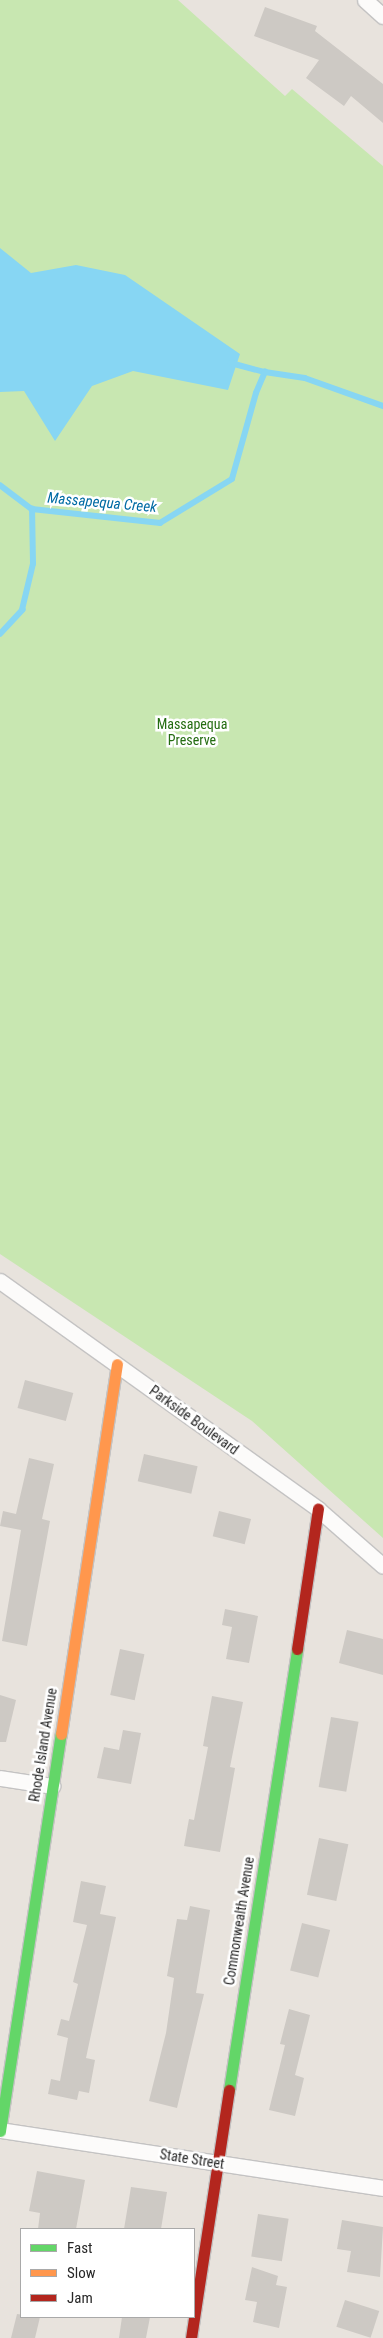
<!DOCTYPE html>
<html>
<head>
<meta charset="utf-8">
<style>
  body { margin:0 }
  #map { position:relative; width:383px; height:2338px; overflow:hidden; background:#e8e3dd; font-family:"Roboto Condensed",sans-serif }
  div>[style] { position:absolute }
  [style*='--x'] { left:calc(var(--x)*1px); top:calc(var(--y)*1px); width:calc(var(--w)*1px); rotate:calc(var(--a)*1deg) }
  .green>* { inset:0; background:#c8e7b1 }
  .water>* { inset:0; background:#87d6f3 }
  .stream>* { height:5.5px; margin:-2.75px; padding:0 2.75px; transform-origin:2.75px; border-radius:2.75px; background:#87d6f3 }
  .building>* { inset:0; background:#cdc9c4; transform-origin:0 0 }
  .roads { filter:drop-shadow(1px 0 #c4c3c3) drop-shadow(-1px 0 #c4c3c3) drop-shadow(0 1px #c4c3c3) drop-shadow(0 -1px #c4c3c3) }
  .street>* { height:15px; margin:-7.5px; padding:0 7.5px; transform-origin:7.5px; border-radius:7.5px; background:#fcfbfa }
  .fast>* { height:11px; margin:-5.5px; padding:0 5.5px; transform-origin:5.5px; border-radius:5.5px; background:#63d668 }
  .slow>* { height:11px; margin:-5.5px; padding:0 5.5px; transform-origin:5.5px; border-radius:5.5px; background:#ff974d }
  .jam>* { height:11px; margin:-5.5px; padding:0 5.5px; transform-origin:5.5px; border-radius:5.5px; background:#b3261e }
  span { translate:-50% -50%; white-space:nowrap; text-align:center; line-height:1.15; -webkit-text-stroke:5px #fff; paint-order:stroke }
  .park-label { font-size:14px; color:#246c11 }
  .street-label { font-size:14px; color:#282828 }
  .water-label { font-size:15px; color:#006ba4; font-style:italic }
  .legend { position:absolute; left:20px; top:2228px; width:175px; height:90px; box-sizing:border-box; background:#fff; border:1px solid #a9a9a9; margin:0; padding:6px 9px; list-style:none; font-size:15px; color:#282828 }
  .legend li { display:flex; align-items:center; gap:10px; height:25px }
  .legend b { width:25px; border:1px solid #a9a9a9 }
</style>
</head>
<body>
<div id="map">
  <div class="green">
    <i style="clip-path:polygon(0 0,178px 0,285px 96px,292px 89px,383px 166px,383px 1538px,252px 1421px,0 1254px)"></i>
  </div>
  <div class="water">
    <i style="clip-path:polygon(0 248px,31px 273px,76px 265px,125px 275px,240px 354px,228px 390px,133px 371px,92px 386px,55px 441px,24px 391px,0 392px)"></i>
  </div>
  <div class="stream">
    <i style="--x:231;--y:363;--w:35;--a:15"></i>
    <i style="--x:0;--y:485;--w:40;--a:37"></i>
    <i style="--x:32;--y:509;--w:129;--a:6.2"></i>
    <i style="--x:160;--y:523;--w:84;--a:-31.4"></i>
    <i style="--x:232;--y:479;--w:89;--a:-74.4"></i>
    <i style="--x:256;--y:393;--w:23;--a:-67"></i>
    <i style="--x:265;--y:372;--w:40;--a:8.5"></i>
    <i style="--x:305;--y:378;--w:83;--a:19.7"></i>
    <i style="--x:0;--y:634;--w:33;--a:-47"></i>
    <i style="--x:22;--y:610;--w:47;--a:-76.6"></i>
    <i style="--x:33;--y:564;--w:55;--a:-91"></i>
  </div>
  <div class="building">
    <i style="clip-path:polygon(265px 7px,317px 26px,315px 31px,383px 84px,383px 123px,351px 96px,344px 106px,306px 78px,319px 60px,254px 36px)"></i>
    <i style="left:25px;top:1380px;width:50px;height:29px;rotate:15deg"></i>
    <i style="left:144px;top:1454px;width:55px;height:28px;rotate:13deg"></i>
    <i style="clip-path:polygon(29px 1458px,54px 1464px,42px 1519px,50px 1521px,27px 1646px,2px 1641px,21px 1530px,0 1526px,3px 1511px,16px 1514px)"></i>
    <i style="left:219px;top:1511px;width:33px;height:26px;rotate:14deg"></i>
    <i style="clip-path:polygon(225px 1609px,258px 1616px,249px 1663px,226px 1659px,232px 1627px,222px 1625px)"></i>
    <i style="clip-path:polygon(347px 1630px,383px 1639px,383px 1675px,339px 1663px)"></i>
    <i style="left:120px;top:1649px;width:25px;height:47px;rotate:12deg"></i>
    <i style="clip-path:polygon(0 1695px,16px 1700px,6px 1742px,0 1742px)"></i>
    <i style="clip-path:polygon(212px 1696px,243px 1702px,230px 1767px,235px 1768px,220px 1852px,184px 1846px,189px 1819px,194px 1820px,208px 1747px,203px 1746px)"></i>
    <i style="left:331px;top:1717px;width:28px;height:71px;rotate:10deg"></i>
    <i style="clip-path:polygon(123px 1730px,141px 1733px,131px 1784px,97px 1778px,104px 1747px,119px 1750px)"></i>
    <i style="left:319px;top:1838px;width:30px;height:58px;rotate:12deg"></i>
    <i style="clip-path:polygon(81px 1881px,106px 1886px,100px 1914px,116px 1917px,86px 2058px,95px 2060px,89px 2093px,79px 2091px,77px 2100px,48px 2094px,51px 2079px,60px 2081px,68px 2038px,57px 2035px,61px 2019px,69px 2021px,78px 1984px,73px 1982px,87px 1925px,73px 1922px)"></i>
    <i style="clip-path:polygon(190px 1906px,210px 1910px,196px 1993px,204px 1994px,177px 2108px,149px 2101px,166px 2033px,174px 1978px,167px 1976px,177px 1919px,187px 1920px)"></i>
    <i style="left:302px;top:1923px;width:29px;height:49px;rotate:14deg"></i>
    <i style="clip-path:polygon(289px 2009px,310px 2015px,295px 2075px,304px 2078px,295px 2116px,269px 2110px,285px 2045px,280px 2044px)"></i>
    <i style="clip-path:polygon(37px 2171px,85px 2180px,76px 2229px,38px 2229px,40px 2213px,29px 2211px)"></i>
    <i style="clip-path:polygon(131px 2187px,167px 2192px,161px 2229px,124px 2229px)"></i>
    <i style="left:258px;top:2214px;width:31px;height:43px;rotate:9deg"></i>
    <i style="clip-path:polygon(342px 2220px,383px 2227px,380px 2277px,347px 2272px,351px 2251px,337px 2249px)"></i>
    <i style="clip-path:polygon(252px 2267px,278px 2276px,276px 2285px,287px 2287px,279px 2328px,253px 2322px,257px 2302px,245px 2300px)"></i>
    <i style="left:345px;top:2300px;width:36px;height:28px;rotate:18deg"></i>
    <i style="clip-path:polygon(17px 2314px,40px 2317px,35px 2338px,11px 2338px)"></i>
    <i style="clip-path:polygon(122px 2317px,150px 2317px,146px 2338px,119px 2338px)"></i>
  </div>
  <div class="roads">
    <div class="street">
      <i style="--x:365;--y:0;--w:24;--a:42"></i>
      <i style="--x:0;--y:1281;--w:391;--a:35.6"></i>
      <i style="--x:318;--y:1509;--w:86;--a:41.2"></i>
      <i style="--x:0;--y:1778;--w:53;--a:8.7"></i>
      <i style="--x:0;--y:2130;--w:387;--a:8.6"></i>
    </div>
    <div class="fast">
      <i style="--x:229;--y:2090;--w:446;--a:-81.2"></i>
      <i style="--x:0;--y:2131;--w:402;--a:-81.3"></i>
    </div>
    <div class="slow">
      <i style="--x:61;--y:1734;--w:374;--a:-81.4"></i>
    </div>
    <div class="jam">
      <i style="--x:297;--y:1649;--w:142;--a:-81.5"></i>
      <i style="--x:191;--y:2338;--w:251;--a:-81.3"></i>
    </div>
  </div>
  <div class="park-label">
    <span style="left:192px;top:732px">Massapequa<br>Preserve</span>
  </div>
  <div class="street-label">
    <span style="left:194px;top:1420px;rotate:36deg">Parkside Boulevard</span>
    <span style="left:43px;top:1745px;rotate:-81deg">Rhode Island Avenue</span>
    <span style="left:239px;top:1921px;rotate:-81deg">Commonwealth Avenue</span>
    <span style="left:192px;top:2159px;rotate:9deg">State Street</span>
  </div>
  <div class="water-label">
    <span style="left:102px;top:503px;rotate:5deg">Massapequa Creek</span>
  </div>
  <ul class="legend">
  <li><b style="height:6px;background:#63d668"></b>Fast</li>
  <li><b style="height:6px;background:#ff974d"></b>Slow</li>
  <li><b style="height:6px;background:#b3261e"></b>Jam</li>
  </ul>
</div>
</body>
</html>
